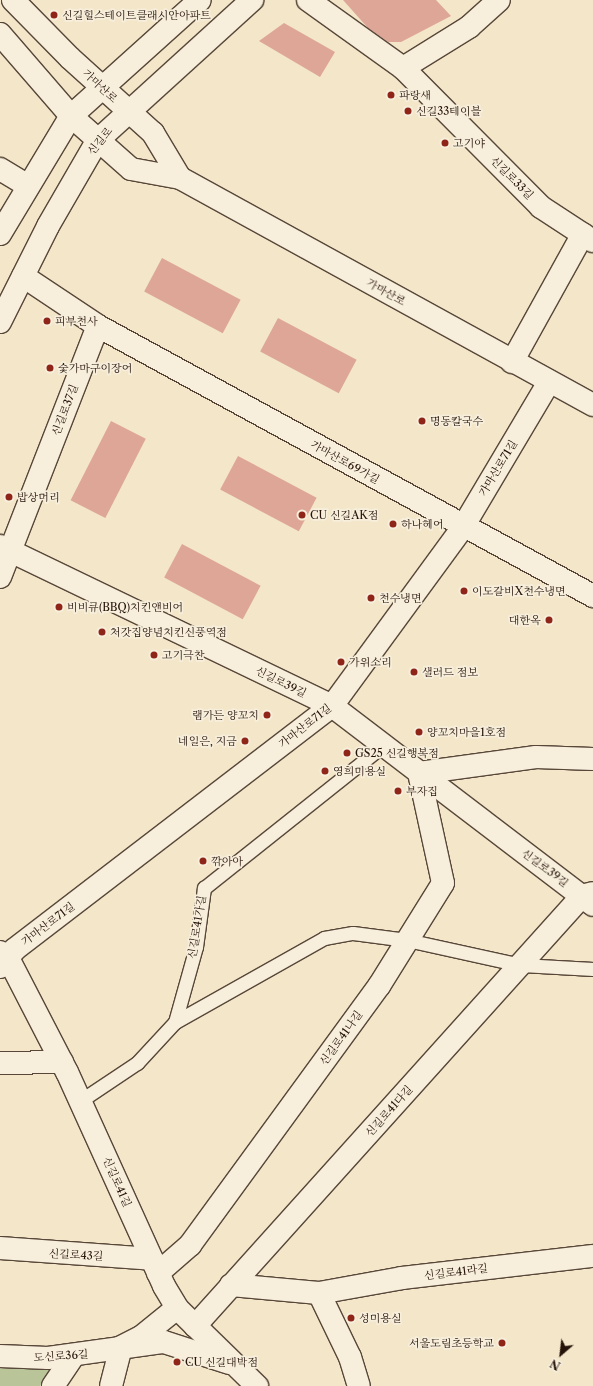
<!DOCTYPE html>
<html>
<head>
<meta charset="utf-8">
<style>
  body { margin:0 }
  #map { position:relative; width:593px; height:1386px; overflow:hidden; background:#f3e6c9; font-family:"Libre Caslon Text","Noto Serif KR",serif }
  div>[style] { position:absolute }
  [style*='--x'] { left:calc(var(--x)*1px); top:calc(var(--y)*1px); width:calc(var(--w)*1px); rotate:calc(var(--a)*1deg) }
  .green>* { inset:0; background:#b9c598 }
  .building>* { inset:0; background:#dea697; transform-origin:0 0 }
  .roads { filter:drop-shadow(1px 0 #584739) drop-shadow(-1px 0 #584739) drop-shadow(0 1px #584739) drop-shadow(0 -1px #584739) }
  .lane>* { height:13px; margin:-6.5px; padding:0 6.5px; transform-origin:6.5px; border-radius:6.5px; background:#f7efdc }
  .street>* { height:22px; margin:-11px; padding:0 11px; transform-origin:11px; border-radius:11px; background:#f7efdc }
  .secondary>* { height:22px; margin:-11px; padding:0 11px; transform-origin:11px; border-radius:11px; background:#f7efdc }
  .dots>* { width:11px; height:11px; translate:-50% -50%; box-sizing:border-box; border:2px solid #f7efdc; border-radius:50% }
  span { translate:-50% -50%; white-space:nowrap; text-align:center; line-height:1.15; -webkit-text-stroke:3.5px #f7efdc; paint-order:stroke }
  .poi-label { font-size:11px; color:#251209 }
  .left { translate:0 -50%; text-align:left }
  .right { translate:-100% -50%; text-align:right }
  .street-label { font-size:11px; color:#251209 }
  .north { position:absolute; left:541px; top:1334px; width:40px; height:40px; -webkit-text-stroke:3px #f7efdc; paint-order:stroke; rotate:208deg; font-size:11px; font-weight:700; line-height:16px; text-align:center; color:#251209 }
  .north::after { content:''; display:block; margin:auto; width:14px; height:18px; background:#251209; clip-path:polygon(50% 0,100% 100%,50% 72%,0 100%) }
</style>
</head>
<body>
<div id="map">
  <div class="green">
    <i style="clip-path:polygon(62px 1362px,40px 1386px,0 1386px,0 1363px)"></i>
  </div>
  <div class="building">
    <i style="clip-path:polygon(343px 0,436px 0,451px 16px,401px 42px,388px 42px,368px 28px)"></i>
    <i style="clip-path:polygon(284px 23px,335px 52px,320px 77px,259px 41px)"></i>
    <i style="left:162px;top:258px;width:89px;height:38px;rotate:28deg"></i>
    <i style="left:278px;top:318px;width:89px;height:38px;rotate:28deg"></i>
    <i style="left:111px;top:421px;width:39px;height:89px;rotate:27deg"></i>
    <i style="left:238px;top:456px;width:89px;height:38px;rotate:28deg"></i>
    <i style="left:182px;top:544px;width:89px;height:38px;rotate:28deg"></i>
  </div>
  <div class="roads">
    <div class="lane">
      <i style="--x:175;--y:1022;--w:171;--a:-29.4"></i>
      <i style="--x:324;--y:938;--w:29;--a:-10"></i>
      <i style="--x:353;--y:933;--w:54;--a:7.4"></i>
      <i style="--x:407;--y:940;--w:117;--a:12.4"></i>
      <i style="--x:521;--y:965;--w:72;--a:3.2"></i>
      <i style="--x:80;--y:1101;--w:69;--a:-33.7"></i>
      <i style="--x:137;--y:1063;--w:56;--a:-47.2"></i>
      <i style="--x:175;--y:1022;--w:78;--a:-74.4"></i>
      <i style="--x:196;--y:947;--w:60;--a:-82.3"></i>
      <i style="--x:204;--y:888;--w:230;--a:-38.5"></i>
    </div>
    <div class="street">
      <i style="--x:308;--y:0;--w:117;--a:35.6"></i>
      <i style="--x:403;--y:68;--w:196;--a:45.2"></i>
      <i style="--x:541;--y:207;--w:62;--a:33.2"></i>
      <i style="--x:403;--y:68;--w:78;--a:-31.8"></i>
      <i style="--x:469;--y:27;--w:40;--a:-42"></i>
      <i style="--x:0;--y:169;--w:31;--a:31"></i>
      <i style="--x:98;--y:326;--w:564;--a:28.61"></i>
      <i style="--x:512;--y:362;--w:146;--a:-61"></i>
      <i style="--x:0;--y:546;--w:369;--a:25.7"></i>
      <i style="--x:332;--y:706;--w:328;--a:37.3"></i>
      <i style="--x:0;--y:577;--w:269;--a:-68.7"></i>
      <i style="--x:98;--y:326;--w:90;--a:-146.3"></i>
      <i style="--x:0;--y:952;--w:8;--a:30"></i>
      <i style="--x:7;--y:956;--w:131;--a:62.7"></i>
      <i style="--x:67;--y:1072;--w:235;--a:65.6"></i>
      <i style="--x:164;--y:1286;--w:26;--a:59"></i>
      <i style="--x:177;--y:1308;--w:112;--a:44.3"></i>
      <i style="--x:0;--y:967;--w:23;--a:-50"></i>
      <i style="--x:15;--y:949;--w:399;--a:-37.5"></i>
      <i style="--x:332;--y:706;--w:222;--a:-53.8"></i>
      <i style="--x:463;--y:527;--w:169;--a:-59.3"></i>
      <i style="--x:0;--y:1063;--w:62;--a:-0.9"></i>
      <i style="--x:0;--y:1248;--w:152;--a:4.1"></i>
      <i style="--x:158;--y:1273;--w:43;--a:-41.2"></i>
      <i style="--x:190;--y:1245;--w:321;--a:-53.9"></i>
      <i style="--x:379;--y:986;--w:121;--a:-58.1"></i>
      <i style="--x:443;--y:883;--w:113;--a:-102.3"></i>
      <i style="--x:419;--y:773;--w:118;--a:-7.8"></i>
      <i style="--x:536;--y:757;--w:57;--a:2"></i>
      <i style="--x:231;--y:1285;--w:88;--a:5.2"></i>
      <i style="--x:319;--y:1293;--w:84;--a:-10.2"></i>
      <i style="--x:402;--y:1278;--w:192;--a:-6.6"></i>
      <i style="--x:319;--y:1293;--w:71;--a:64.2"></i>
      <i style="--x:350;--y:1357;--w:30;--a:73"></i>
      <i style="--x:195;--y:1326;--w:579;--a:-48.01"></i>
      <i style="--x:582;--y:896;--w:11;--a:-15"></i>
      <i style="--x:0;--y:1356;--w:48;--a:2.4"></i>
      <i style="--x:48;--y:1358;--w:117;--a:-7.9"></i>
      <i style="--x:164;--y:1342;--w:68;--a:17.9"></i>
      <i style="--x:53;--y:1386;--w:37;--a:-56"></i>
      <i style="--x:111;--y:1386;--w:40;--a:-75.6"></i>
      <i style="--x:121;--y:1347;--w:22;--a:-27"></i>
      <i style="--x:141;--y:1337;--w:46;--a:-38.9"></i>
    </div>
    <div class="secondary">
      <i style="--x:13;--y:0;--w:81;--a:45.5"></i>
      <i style="--x:70;--y:58;--w:112;--a:42.1"></i>
      <i style="--x:153;--y:133;--w:52;--a:59"></i>
      <i style="--x:0;--y:34;--w:108;--a:49.1"></i>
      <i style="--x:71;--y:116;--w:80;--a:41.5"></i>
      <i style="--x:131;--y:169;--w:50;--a:10.4"></i>
      <i style="--x:180;--y:178;--w:471;--a:28.8"></i>
      <i style="--x:0;--y:234;--w:138;--a:-59"></i>
      <i style="--x:71;--y:116;--w:173;--a:-42"></i>
      <i style="--x:0;--y:322;--w:107;--a:-63.4"></i>
      <i style="--x:48;--y:226;--w:98;--a:-60"></i>
      <i style="--x:97;--y:141;--w:210;--a:-42.3"></i>
    </div>
  </div>
  <div class="dots">
    <i style="left:54px;top:15px;background:#8f2418"></i>
    <i style="left:391px;top:95px;background:#8f2418"></i>
    <i style="left:408px;top:111px;background:#8f2418"></i>
    <i style="left:445px;top:143px;background:#8f2418"></i>
    <i style="left:47px;top:321px;background:#8f2418"></i>
    <i style="left:50px;top:368px;background:#8f2418"></i>
    <i style="left:422px;top:421px;background:#8f2418"></i>
    <i style="left:9px;top:497px;background:#8f2418"></i>
    <i style="left:302px;top:515px;background:#8f2418"></i>
    <i style="left:393px;top:524px;background:#8f2418"></i>
    <i style="left:464px;top:591px;background:#8f2418"></i>
    <i style="left:371px;top:598px;background:#8f2418"></i>
    <i style="left:59px;top:607px;background:#8f2418"></i>
    <i style="left:549px;top:620px;background:#8f2418"></i>
    <i style="left:102px;top:632px;background:#8f2418"></i>
    <i style="left:154px;top:655px;background:#8f2418"></i>
    <i style="left:341px;top:662px;background:#8f2418"></i>
    <i style="left:414px;top:672px;background:#8f2418"></i>
    <i style="left:267px;top:715px;background:#8f2418"></i>
    <i style="left:419px;top:732px;background:#8f2418"></i>
    <i style="left:245px;top:741px;background:#8f2418"></i>
    <i style="left:347px;top:753px;background:#8f2418"></i>
    <i style="left:325px;top:771px;background:#8f2418"></i>
    <i style="left:398px;top:791px;background:#8f2418"></i>
    <i style="left:203px;top:861px;background:#8f2418"></i>
    <i style="left:351px;top:1318px;background:#8f2418"></i>
    <i style="left:502px;top:1343px;background:#8f2418"></i>
    <i style="left:177px;top:1362px;background:#8f2418"></i>
  </div>
  <div class="poi-label">
    <span class="left" style="left:62px;top:15px">신길힐스테이트클래시안아파트</span>
    <span class="left" style="left:399px;top:95px">파랑새</span>
    <span class="left" style="left:416px;top:111px">신길33테이블</span>
    <span class="left" style="left:453px;top:143px">고기야</span>
    <span class="left" style="left:55px;top:321px">피부천사</span>
    <span class="left" style="left:58px;top:368px">숯가마구이장어</span>
    <span class="left" style="left:430px;top:421px">명동칼국수</span>
    <span class="left" style="left:17px;top:497px">밥상머리</span>
    <span class="left" style="left:310px;top:515px">CU 신길AK점</span>
    <span class="left" style="left:401px;top:524px">하나헤어</span>
    <span class="left" style="left:472px;top:591px">이도갈비X천수냉면</span>
    <span class="left" style="left:379px;top:598px">천수냉면</span>
    <span class="left" style="left:67px;top:607px">비비큐(BBQ)치킨앤비어</span>
    <span class="right" style="left:541px;top:620px">대한옥</span>
    <span class="left" style="left:110px;top:632px">처갓집양념치킨신풍역점</span>
    <span class="left" style="left:162px;top:655px">고기극찬</span>
    <span class="left" style="left:349px;top:662px">가위소리</span>
    <span class="left" style="left:422px;top:672px">샐러드 점보</span>
    <span class="right" style="left:259px;top:715px">램가든 양꼬치</span>
    <span class="left" style="left:427px;top:732px">양꼬치마을1호점</span>
    <span class="right" style="left:237px;top:741px">네일은, 지금</span>
    <span class="left" style="left:355px;top:753px">GS25 신길행복점</span>
    <span class="left" style="left:333px;top:771px">영희미용실</span>
    <span class="left" style="left:406px;top:791px">부자집</span>
    <span class="left" style="left:211px;top:861px">깎아아</span>
    <span class="left" style="left:359px;top:1318px">성미용실</span>
    <span class="right" style="left:494px;top:1343px">서울도림초등학교</span>
    <span class="left" style="left:185px;top:1362px">CU 신길대박점</span>
  </div>
  <div class="street-label">
    <span style="left:100px;top:86px;rotate:43deg">가마산로</span>
    <span style="left:100px;top:141px;rotate:-51deg">신길로</span>
    <span style="left:512px;top:178px;rotate:45deg">신길로33길</span>
    <span style="left:386px;top:292px;rotate:29deg">가마산로</span>
    <span style="left:65px;top:410px;rotate:-69deg">신길로37길</span>
    <span style="left:345px;top:462px;rotate:29deg">가마산로69가길</span>
    <span style="left:498px;top:468px;rotate:-59deg">가마산로71길</span>
    <span style="left:281px;top:682px;rotate:26deg">신길로39길</span>
    <span style="left:305px;top:726px;rotate:-38deg">가마산로71길</span>
    <span style="left:545px;top:868px;rotate:37deg">신길로39길</span>
    <span style="left:48px;top:924px;rotate:-37deg">가마산로71길</span>
    <span style="left:197px;top:927px;rotate:-81deg">신길로41가길</span>
    <span style="left:341px;top:1038px;rotate:-54deg">신길로41나길</span>
    <span style="left:389px;top:1111px;rotate:-48deg">신길로41다길</span>
    <span style="left:117px;top:1182px;rotate:66deg">신길로41길</span>
    <span style="left:76px;top:1255px;rotate:3deg">신길로43길</span>
    <span style="left:456px;top:1272px;rotate:-7deg">신길로41라길</span>
    <span style="left:61px;top:1356px;rotate:-4deg">도신로36길</span>
  </div>
  <div class="north">N</div>
</div>
</body>
</html>
